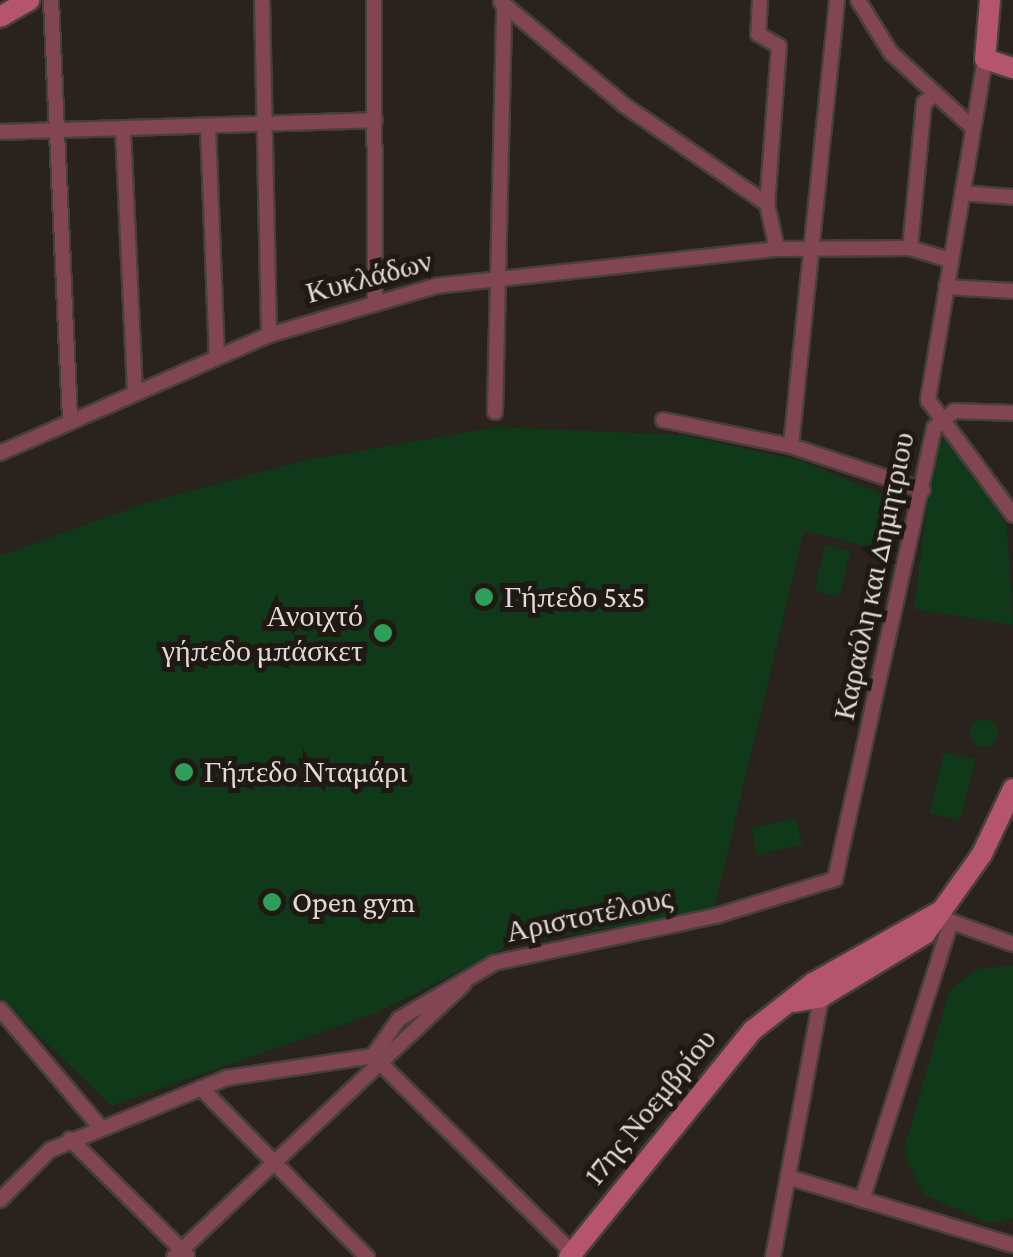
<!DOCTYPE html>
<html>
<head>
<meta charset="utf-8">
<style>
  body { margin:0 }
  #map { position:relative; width:1013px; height:1257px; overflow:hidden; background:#2a221c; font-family:"Crimson Pro",serif }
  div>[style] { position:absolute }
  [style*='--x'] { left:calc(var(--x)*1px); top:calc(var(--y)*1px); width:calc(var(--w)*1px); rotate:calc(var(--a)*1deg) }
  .green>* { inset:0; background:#0f3919; transform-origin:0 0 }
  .round { border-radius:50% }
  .roads { filter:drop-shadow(2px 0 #473f3a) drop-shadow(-2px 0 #473f3a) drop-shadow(0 2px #473f3a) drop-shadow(0 -2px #473f3a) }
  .street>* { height:14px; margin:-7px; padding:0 7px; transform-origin:7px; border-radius:7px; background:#814553 }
  .secondary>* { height:20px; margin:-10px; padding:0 10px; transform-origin:10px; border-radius:10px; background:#b4556d }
  .dots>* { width:28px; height:28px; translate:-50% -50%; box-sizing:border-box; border:5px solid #201913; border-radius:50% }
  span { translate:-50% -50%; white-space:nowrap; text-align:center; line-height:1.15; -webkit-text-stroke:10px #201913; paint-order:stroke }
  .street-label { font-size:30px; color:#dfdad5 }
  .poi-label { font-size:30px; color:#dfdad5 }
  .left { translate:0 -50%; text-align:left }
  .right { translate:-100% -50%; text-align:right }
</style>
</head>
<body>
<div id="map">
  <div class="green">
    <i style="clip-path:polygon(497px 427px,684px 435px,802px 461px,904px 503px,893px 553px,804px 531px,714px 910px,511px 945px,376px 1013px,111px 1106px,0 998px,0 556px,142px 504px,307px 460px)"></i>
    <i style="clip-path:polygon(950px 435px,1007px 526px,1013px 625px,914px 609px,934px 446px)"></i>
    <i style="left:825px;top:545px;width:26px;height:47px;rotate:13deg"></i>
    <i class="round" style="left:970px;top:719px;width:28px;height:28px"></i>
    <i style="left:944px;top:752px;width:32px;height:63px;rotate:13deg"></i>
    <i style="left:796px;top:818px;width:27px;height:46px;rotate:77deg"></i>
    <i style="clip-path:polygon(1013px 965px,1013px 1219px,988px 1223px,923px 1194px,903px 1153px,949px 991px,977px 969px)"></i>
  </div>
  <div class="roads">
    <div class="street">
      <i style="--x:51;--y:0;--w:416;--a:87.4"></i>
      <i style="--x:262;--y:0;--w:335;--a:88.8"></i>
      <i style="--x:374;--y:0;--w:299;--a:89.8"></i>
      <i style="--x:760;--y:0;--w:34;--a:93"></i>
      <i style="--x:758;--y:34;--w:24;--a:30"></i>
      <i style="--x:779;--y:46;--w:158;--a:94.3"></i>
      <i style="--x:767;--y:204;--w:46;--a:77.5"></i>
      <i style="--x:858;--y:0;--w:62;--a:58.1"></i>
      <i style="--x:891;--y:53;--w:111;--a:42.4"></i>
      <i style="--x:501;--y:2;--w:160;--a:39.9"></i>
      <i style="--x:624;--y:105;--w:174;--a:34.7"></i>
      <i style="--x:985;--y:59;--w:346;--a:99.5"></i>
      <i style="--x:928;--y:400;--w:143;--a:53.5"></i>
      <i style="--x:208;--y:126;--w:230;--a:87.8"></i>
      <i style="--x:123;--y:129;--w:260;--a:87.4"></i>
      <i style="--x:0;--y:132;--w:375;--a:-1.8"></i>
      <i style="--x:962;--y:193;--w:51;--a:4.5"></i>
      <i style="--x:910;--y:248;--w:146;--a:-84.5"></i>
      <i style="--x:924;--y:103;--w:13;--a:-39"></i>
      <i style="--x:946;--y:287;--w:67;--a:3.4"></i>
      <i style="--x:495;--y:412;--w:407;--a:-88.7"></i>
      <i style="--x:663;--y:420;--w:131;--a:11.5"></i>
      <i style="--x:791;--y:446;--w:139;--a:18.4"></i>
      <i style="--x:791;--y:446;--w:448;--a:-84.1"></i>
      <i style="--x:0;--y:453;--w:294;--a:-23.7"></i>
      <i style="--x:269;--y:335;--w:173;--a:-16.4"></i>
      <i style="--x:435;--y:286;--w:344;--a:-6.2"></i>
      <i style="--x:777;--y:249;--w:133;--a:-0.4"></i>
      <i style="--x:910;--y:248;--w:42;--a:16.7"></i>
      <i style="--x:947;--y:920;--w:70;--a:20"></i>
      <i style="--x:0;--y:1009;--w:156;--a:49.7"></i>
      <i style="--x:378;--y:1061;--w:278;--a:44.6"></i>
      <i style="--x:201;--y:1088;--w:237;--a:45.5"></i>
      <i style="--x:70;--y:1139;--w:165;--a:44.8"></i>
      <i style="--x:788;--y:1177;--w:235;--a:16.8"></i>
      <i style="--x:0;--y:1200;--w:71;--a:-45"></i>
      <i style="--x:50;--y:1150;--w:190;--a:-22.2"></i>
      <i style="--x:226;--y:1078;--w:149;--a:-8.5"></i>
      <i style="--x:373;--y:1056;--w:45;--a:-54.9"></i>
      <i style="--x:399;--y:1019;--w:110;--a:-30.5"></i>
      <i style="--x:494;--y:963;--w:230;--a:-12"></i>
      <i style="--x:719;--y:915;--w:121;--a:-17.2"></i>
      <i style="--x:835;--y:879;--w:462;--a:-77.6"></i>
      <i style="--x:934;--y:428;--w:26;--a:-40"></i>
      <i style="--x:954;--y:411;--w:59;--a:1.9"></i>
      <i style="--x:862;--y:1200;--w:289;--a:-72.3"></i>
      <i style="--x:174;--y:1257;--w:398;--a:-43.3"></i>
      <i style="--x:773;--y:1257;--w:264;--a:-79.5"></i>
    </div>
    <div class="secondary">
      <i style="--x:990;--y:0;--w:59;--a:94.8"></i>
      <i style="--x:985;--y:59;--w:29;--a:18"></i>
      <i style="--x:0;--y:17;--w:34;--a:-30"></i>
      <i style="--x:794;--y:1002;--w:27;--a:-10"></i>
      <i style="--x:821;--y:997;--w:122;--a:-31.2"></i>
      <i style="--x:925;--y:934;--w:98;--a:-54.5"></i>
      <i style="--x:982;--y:854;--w:72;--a:-64.5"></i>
      <i style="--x:569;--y:1257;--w:292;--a:-51"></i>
      <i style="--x:753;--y:1030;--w:76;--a:-38.1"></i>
      <i style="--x:813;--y:983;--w:147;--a:-29.4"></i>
    </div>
  </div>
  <div class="dots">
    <i style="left:484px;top:597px;background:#2e9e5b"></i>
    <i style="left:383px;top:633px;background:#2e9e5b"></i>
    <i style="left:184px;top:772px;background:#2e9e5b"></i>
    <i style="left:272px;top:902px;background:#2e9e5b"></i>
  </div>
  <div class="street-label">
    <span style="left:369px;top:277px;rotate:-15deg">Κυκλάδων</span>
    <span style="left:874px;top:576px;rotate:-78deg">Καραόλη και Δημητριου</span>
    <span style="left:589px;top:915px;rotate:-12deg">Αριστοτέλους</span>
    <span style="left:650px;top:1107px;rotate:-51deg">17ης Νοεμβρίου</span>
  </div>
  <div class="poi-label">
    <span class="left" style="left:504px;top:597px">Γήπεδο 5x5</span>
    <span class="right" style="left:363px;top:633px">Ανοιχτό<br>γήπεδο μπάσκετ</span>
    <span class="left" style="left:204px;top:772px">Γήπεδο Νταμάρι</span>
    <span class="left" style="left:292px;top:902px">Open gym</span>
  </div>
</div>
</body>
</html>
